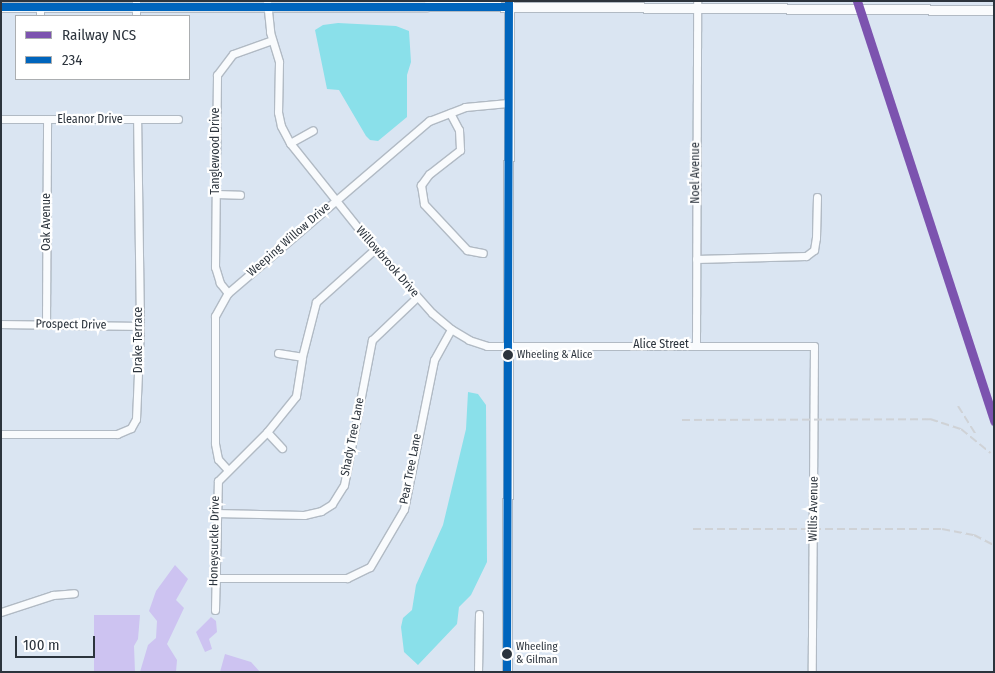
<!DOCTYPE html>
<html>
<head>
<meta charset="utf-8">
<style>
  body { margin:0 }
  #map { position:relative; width:995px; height:673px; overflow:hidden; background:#dae5f2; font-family:"Fira Sans Condensed",sans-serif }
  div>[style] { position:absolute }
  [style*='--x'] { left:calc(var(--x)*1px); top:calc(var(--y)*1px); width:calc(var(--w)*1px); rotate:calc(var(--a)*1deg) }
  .green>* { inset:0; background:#cdc3f1 }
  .water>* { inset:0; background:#8ae0ea }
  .roads { filter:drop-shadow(1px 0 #b1bac4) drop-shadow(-1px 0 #b1bac4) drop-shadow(0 1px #b1bac4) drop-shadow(0 -1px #b1bac4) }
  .minor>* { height:7px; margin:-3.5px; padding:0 3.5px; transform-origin:3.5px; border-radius:3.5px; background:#f9fbfd }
  .major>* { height:9px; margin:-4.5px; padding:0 4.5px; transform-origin:4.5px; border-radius:4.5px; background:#f9fbfd }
  .rail>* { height:2px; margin-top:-1px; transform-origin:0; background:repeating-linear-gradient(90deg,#cfd2d6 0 8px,transparent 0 12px) }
  .bus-1>* { height:8px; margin:-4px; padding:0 4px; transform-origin:4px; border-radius:4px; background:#0065bd }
  .rail-1>* { height:9px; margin:-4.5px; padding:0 4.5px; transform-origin:4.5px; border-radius:4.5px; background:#7c53af }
  .dots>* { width:14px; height:14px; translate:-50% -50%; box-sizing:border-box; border:2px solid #fff; border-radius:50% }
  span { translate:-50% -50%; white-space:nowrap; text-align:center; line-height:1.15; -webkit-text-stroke:4.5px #fff; paint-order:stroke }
  .bus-label { font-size:11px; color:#2c343d }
  .left { translate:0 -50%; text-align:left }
  .street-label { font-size:12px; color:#2c343d }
  .frame { position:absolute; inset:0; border:2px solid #2c343d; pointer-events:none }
  .legend { position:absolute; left:15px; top:15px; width:175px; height:65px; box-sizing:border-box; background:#fff; border:1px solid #abaeb1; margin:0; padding:6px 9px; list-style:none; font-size:15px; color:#2c343d }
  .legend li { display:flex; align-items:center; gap:10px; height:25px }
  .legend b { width:25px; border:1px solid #abaeb1 }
  .scale { position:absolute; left:15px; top:636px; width:80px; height:22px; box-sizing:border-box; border:2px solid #2c343d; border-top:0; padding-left:6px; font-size:15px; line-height:18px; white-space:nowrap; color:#2c343d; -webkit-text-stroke:4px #fff; paint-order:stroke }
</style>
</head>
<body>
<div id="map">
  <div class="green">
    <i style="clip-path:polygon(175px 565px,188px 579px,176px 600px,184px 608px,167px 644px,177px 660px,176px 672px,140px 672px,148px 645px,156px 638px,157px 621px,149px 611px,156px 591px)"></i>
    <i style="clip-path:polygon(94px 615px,140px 615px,138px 639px,134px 646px,135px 672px,94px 672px)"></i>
    <i style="clip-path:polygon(211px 617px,216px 621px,217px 632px,209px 639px,212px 649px,205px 652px,196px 632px)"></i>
    <i style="clip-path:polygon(225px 654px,251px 662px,260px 672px,220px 672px)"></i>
  </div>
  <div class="water">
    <i style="clip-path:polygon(338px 23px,396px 26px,409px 31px,411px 62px,407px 75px,407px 117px,378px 141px,370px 140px,366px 136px,339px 90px,327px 89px,315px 30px,323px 25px)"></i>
    <i style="clip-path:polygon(468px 392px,478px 394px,486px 405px,487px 562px,471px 595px,459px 607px,457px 624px,418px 665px,404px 652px,401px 627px,403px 618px,412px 610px,416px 585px,443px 525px,466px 429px)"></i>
  </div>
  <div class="roads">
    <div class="minor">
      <i style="--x:136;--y:1;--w:15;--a:90"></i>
      <i style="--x:267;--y:1;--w:31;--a:84"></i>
      <i style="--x:270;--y:32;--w:31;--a:73"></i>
      <i style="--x:279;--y:62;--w:50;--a:91.1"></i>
      <i style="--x:278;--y:112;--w:14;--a:78"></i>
      <i style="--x:281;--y:126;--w:19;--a:62"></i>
      <i style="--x:290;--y:143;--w:136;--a:51.3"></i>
      <i style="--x:375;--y:249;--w:86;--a:48.3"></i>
      <i style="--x:432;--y:313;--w:25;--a:40"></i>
      <i style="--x:451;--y:329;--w:21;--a:31"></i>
      <i style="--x:469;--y:340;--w:19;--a:18"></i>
      <i style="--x:487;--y:346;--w:327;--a:0"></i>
      <i style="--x:814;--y:346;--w:326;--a:90.4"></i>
      <i style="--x:40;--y:7;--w:9;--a:90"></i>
      <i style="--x:450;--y:113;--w:19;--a:62"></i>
      <i style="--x:459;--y:130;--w:20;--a:87"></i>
      <i style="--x:460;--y:150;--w:39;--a:142"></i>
      <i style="--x:429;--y:174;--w:14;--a:126"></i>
      <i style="--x:421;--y:185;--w:19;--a:81"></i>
      <i style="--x:424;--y:204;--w:63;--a:46.9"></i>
      <i style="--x:467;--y:250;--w:16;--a:11"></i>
      <i style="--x:1;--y:119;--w:177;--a:0"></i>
      <i style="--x:290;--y:143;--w:26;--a:-29"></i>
      <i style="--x:216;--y:194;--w:24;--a:2"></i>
      <i style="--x:696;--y:259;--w:110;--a:-1.6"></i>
      <i style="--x:806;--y:256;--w:10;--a:-37"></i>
      <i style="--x:814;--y:250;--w:12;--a:-81"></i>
      <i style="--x:816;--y:238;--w:41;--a:-88.6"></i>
      <i style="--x:228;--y:293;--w:13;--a:-129"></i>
      <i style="--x:220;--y:283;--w:17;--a:-107"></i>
      <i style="--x:215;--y:267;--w:192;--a:-89.4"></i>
      <i style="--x:217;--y:75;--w:26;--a:-53"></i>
      <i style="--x:233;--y:54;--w:41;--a:-19.7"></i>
      <i style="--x:1;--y:324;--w:139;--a:0.8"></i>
      <i style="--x:46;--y:324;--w:205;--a:-89.7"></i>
      <i style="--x:696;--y:345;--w:344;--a:-89.8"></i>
      <i style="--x:278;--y:353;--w:24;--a:9"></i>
      <i style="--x:267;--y:432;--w:22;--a:47"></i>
      <i style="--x:1;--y:434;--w:116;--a:0"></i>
      <i style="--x:117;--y:434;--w:15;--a:-23"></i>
      <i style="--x:131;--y:428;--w:10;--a:-61"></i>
      <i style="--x:136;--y:419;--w:93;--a:-87.5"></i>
      <i style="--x:140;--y:326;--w:206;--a:-90.8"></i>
      <i style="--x:227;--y:469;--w:13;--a:-132"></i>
      <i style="--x:218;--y:459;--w:16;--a:-101"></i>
      <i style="--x:215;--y:443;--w:127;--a:-90"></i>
      <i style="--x:215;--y:316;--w:26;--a:-61"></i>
      <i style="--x:228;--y:293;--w:265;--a:-40.6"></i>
      <i style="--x:429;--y:121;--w:39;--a:-21"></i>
      <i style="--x:465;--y:107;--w:43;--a:-5.3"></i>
      <i style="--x:215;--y:513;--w:89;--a:1.3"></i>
      <i style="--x:304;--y:515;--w:17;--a:-13"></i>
      <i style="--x:321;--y:511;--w:13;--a:-32"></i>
      <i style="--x:332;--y:504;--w:22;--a:-58"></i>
      <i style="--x:344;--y:485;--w:148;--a:-79.1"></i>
      <i style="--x:372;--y:340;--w:62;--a:-43.7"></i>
      <i style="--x:214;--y:578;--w:133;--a:0"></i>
      <i style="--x:347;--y:578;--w:25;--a:-26"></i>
      <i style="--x:370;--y:567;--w:67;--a:-59.6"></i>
      <i style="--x:404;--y:509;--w:152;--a:-78.6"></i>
      <i style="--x:434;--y:360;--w:35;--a:-61"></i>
      <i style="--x:215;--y:610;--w:129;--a:-88.7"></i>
      <i style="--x:218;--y:481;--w:69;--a:-45"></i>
      <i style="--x:267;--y:432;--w:46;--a:-51.1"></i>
      <i style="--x:296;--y:396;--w:39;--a:-81"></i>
      <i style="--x:302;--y:357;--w:57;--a:-75.7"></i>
      <i style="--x:316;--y:302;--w:79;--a:-41.9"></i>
      <i style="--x:1;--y:612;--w:55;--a:-18.1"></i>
      <i style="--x:53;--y:595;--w:21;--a:-5"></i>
      <i style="--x:478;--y:672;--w:58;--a:-89"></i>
    </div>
    <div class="major">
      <i style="--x:1;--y:7;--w:426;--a:-0.1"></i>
      <i style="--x:427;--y:6;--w:567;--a:0.4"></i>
      <i style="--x:507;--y:672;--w:671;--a:-89.83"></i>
    </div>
  </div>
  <div class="rail">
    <i style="--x:958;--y:406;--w:34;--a:58"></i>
    <i style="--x:682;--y:420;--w:248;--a:-0.2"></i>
    <i style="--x:930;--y:419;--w:33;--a:18"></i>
    <i style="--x:961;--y:429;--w:38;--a:39"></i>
    <i style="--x:693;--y:529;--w:249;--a:0"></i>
    <i style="--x:942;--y:529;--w:33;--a:11"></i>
    <i style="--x:974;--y:535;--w:22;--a:27"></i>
  </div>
  <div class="bus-1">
    <i style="--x:1;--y:7;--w:508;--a:0"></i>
    <i style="--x:507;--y:672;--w:671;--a:-89.83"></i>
  </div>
  <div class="rail-1">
    <i style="--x:857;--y:1;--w:442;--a:71.9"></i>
  </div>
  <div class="dots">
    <i style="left:508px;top:355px;background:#2c343d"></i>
    <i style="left:507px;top:654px;background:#2c343d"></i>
  </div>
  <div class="bus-label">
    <span class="left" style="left:517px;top:355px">Wheeling &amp; Alice</span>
    <span class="left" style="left:516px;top:654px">Wheeling<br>&amp; Gilman</span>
  </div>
  <div class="street-label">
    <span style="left:90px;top:120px">Eleanor Drive</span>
    <span style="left:216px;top:151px;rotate:-90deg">Tanglewood Drive</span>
    <span style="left:696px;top:173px;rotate:-90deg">Noel Avenue</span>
    <span style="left:47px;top:222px;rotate:-90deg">Oak Avenue</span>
    <span style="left:289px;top:240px;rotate:-41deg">Weeping Willow Drive</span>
    <span style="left:387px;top:262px;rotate:49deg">Willowbrook Drive</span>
    <span style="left:71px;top:325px;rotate:1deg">Prospect Drive</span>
    <span style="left:139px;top:340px;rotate:-90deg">Drake Terrace</span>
    <span style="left:661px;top:345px">Alice Street</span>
    <span style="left:353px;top:437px;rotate:-79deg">Shady Tree Lane</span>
    <span style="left:411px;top:469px;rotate:-79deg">Pear Tree Lane</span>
    <span style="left:814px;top:509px;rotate:-89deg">Willis Avenue</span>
    <span style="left:215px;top:541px;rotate:-89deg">Honeysuckle Drive</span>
  </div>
  <div class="frame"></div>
  <ul class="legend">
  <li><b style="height:6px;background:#7c53af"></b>Railway NCS</li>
  <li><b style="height:6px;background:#0065bd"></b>234</li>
  </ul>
  <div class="scale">100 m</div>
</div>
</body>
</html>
